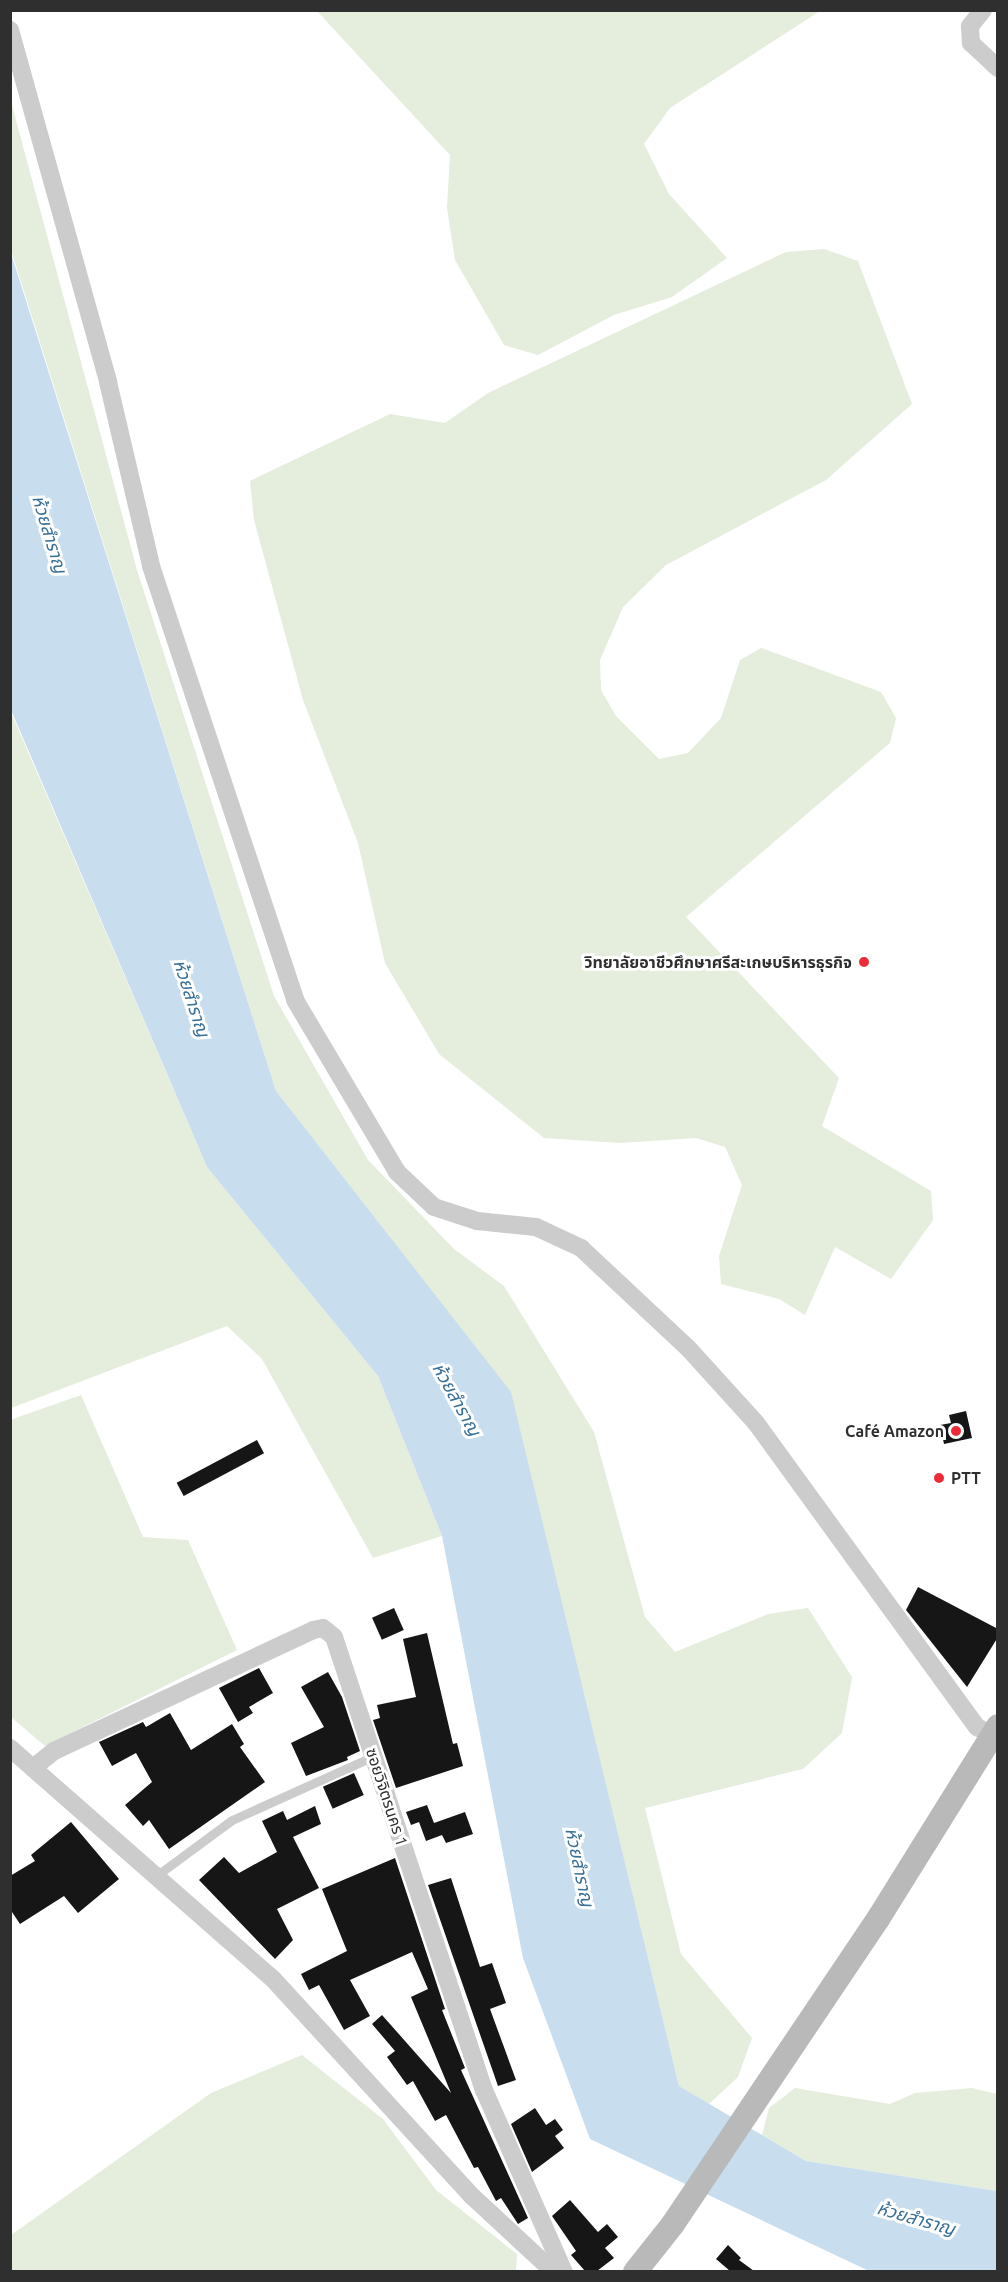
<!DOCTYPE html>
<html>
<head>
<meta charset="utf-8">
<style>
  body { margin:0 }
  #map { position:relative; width:1008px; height:2282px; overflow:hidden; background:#fff; font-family:Ubuntu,"Noto Sans Thai",sans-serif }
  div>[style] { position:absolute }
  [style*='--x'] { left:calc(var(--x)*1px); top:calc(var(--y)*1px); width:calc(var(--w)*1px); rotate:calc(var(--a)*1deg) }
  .green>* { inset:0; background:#e5eddd }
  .water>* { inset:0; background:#c8deee }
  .building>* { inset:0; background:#161616; transform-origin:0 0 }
  .lane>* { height:9px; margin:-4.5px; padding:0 4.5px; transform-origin:4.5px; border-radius:4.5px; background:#ccc }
  .street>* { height:18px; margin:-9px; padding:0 9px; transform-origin:9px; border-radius:9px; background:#ccc }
  .secondary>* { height:24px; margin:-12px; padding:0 12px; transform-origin:12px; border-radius:12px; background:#b9b9b9 }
  .dots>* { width:16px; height:16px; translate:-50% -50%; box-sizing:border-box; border:3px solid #fff; border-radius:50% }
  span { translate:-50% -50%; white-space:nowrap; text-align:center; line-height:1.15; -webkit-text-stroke:6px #fff; paint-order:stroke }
  .poi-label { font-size:16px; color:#2f2f2f; font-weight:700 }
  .right { translate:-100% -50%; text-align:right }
  .left { translate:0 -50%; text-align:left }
  .street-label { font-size:16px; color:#2f2f2f }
  .water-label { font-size:18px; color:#397096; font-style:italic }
  .frame { position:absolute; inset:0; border:12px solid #2f2f2f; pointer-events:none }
</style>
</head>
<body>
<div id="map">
  <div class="green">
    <i style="clip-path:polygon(317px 11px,820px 11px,670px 108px,644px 144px,669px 194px,727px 258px,672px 297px,614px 315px,538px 355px,504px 345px,455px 260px,447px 208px,450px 155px)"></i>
    <i style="clip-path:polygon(10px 98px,137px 570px,274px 996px,368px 1160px,454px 1249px,504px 1286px,594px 1432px,645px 1617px,675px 1652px,768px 1614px,808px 1608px,852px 1677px,842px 1733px,803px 1769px,645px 1808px,681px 1954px,752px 2038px,738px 2077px,709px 2104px,679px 2086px,510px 1392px,276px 1091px,11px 250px)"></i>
    <i style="clip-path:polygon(824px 249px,858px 261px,912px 404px,826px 480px,666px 565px,623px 607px,600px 660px,601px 690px,616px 716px,659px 759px,688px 753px,721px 718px,740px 660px,761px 648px,881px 692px,896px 718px,890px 743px,686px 917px,839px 1078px,822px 1126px,931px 1191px,933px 1220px,891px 1279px,835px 1247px,805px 1315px,779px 1299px,721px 1284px,719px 1256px,742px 1185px,725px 1147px,696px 1138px,620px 1143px,544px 1138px,439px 1054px,385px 963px,358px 843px,303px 700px,254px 520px,250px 481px,390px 414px,445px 423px,488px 393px,786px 252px)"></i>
    <i style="clip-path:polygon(10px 710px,207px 1167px,378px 1376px,442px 1536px,373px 1558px,262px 1359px,227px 1326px,11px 1408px)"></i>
    <i style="clip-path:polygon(81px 1395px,143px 1537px,188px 1540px,237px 1650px,45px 1746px,11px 1717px,10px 1420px)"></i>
    <i style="clip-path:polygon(302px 2055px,383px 2119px,436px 2190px,517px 2254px,516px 2271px,11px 2271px,11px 2235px,211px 2093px)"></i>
    <i style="clip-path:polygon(795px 2088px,890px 2104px,915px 2093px,972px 2088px,997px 2094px,997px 2191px,806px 2161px,762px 2135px,769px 2108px)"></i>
  </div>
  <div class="water">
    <i style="clip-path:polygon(10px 250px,276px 1091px,511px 1392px,679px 2086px,806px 2161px,997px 2191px,997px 2271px,869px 2271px,590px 2139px,523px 1958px,442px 1536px,378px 1376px,207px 1167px,11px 710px)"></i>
  </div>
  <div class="building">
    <i style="clip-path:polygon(966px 1411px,972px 1438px,944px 1444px,940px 1425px,951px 1423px,949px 1415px)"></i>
    <i style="left:257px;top:1440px;width:15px;height:91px;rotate:62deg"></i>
    <i style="clip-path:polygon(918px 1587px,998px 1629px,998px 1637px,967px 1687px,906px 1610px)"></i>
    <i style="left:394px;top:1608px;width:24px;height:24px;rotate:66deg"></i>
    <i style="clip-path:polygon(427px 1633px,453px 1744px,457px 1743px,463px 1766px,396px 1788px,373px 1720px,380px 1718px,377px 1705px,416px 1697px,403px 1639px)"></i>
    <i style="clip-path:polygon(259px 1668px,273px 1693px,249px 1707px,253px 1713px,238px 1722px,219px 1688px)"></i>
    <i style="clip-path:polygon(328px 1672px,342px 1697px,360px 1751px,347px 1757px,348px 1760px,306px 1776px,291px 1743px,324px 1727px,301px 1687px)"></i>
    <i style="clip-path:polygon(170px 1713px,191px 1750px,232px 1724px,244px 1744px,240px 1747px,265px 1782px,169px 1849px,149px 1820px,143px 1826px,125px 1805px,152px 1782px,136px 1753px,112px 1766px,99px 1742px,143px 1722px,146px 1727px)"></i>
    <i style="left:354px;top:1773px;width:24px;height:34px;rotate:66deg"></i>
    <i style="clip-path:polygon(427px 1805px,434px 1823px,465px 1812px,473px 1834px,446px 1843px,442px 1835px,426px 1841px,419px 1822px,411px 1825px,406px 1812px)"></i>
    <i style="clip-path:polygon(315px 1806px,321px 1824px,293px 1837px,319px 1888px,277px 1909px,293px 1940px,275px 1959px,199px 1880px,224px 1857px,239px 1873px,277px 1852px,262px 1821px,283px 1811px,287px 1820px)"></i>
    <i style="clip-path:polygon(71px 1822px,119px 1879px,78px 1913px,64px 1896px,20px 1924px,10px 1909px,10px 1876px,35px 1861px,31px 1855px)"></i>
    <i style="clip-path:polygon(395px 1858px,445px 2009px,442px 2010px,465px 2068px,461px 2070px,528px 2218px,518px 2224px,501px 2198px,496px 2201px,478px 2167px,474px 2168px,446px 2115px,435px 2121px,413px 2081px,407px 2085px,387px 2057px,395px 2051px,372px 2024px,382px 2015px,451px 2093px,411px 1997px,428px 1989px,412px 1952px,350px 1980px,370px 2016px,344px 2030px,319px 1985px,309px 1990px,301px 1974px,347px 1951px,322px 1889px)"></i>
    <i style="clip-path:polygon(451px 1878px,480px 1967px,492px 1963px,506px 2003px,490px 2009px,516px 2080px,498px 2086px,428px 1885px)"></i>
    <i style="clip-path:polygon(535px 2108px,546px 2125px,555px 2119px,563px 2130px,555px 2136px,564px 2148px,532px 2172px,511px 2124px)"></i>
    <i style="clip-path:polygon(570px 2200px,598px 2232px,607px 2224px,618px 2237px,605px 2248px,614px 2258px,597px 2271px,585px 2271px,571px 2255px,576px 2251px,552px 2216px)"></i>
    <i style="clip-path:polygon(728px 2245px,741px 2258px,739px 2260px,754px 2271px,730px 2271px,716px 2259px)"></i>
  </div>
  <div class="lane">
    <i style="--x:156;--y:1876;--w:94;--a:-36.4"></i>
    <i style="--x:232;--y:1820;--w:156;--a:-24.3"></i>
  </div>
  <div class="street">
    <i style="--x:983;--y:10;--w:21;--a:129"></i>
    <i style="--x:970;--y:26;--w:17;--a:87"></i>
    <i style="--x:971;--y:43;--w:37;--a:43"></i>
    <i style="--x:10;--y:30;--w:365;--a:74.4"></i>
    <i style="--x:108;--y:382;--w:189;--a:76.8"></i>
    <i style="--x:151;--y:566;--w:457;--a:71.6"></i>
    <i style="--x:295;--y:1000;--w:200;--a:59.3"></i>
    <i style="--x:397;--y:1172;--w:51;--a:43.4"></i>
    <i style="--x:434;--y:1207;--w:45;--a:18"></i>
    <i style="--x:477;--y:1221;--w:59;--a:5.8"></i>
    <i style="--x:536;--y:1227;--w:50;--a:25"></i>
    <i style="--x:581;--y:1248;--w:146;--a:43.1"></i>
    <i style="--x:688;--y:1348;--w:101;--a:47.8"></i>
    <i style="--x:756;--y:1423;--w:376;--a:54"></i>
    <i style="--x:977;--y:1727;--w:18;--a:27"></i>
    <i style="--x:10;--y:1748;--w:350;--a:41.3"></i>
    <i style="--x:273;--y:1979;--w:296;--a:47.5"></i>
    <i style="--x:473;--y:2197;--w:110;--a:42.8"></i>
    <i style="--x:33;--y:1768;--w:27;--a:-39"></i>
    <i style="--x:54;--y:1751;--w:286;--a:-25"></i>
    <i style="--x:313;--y:1630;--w:10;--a:-11"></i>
    <i style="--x:323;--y:1628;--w:14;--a:39"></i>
    <i style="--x:334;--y:1637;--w:477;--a:71.7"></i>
    <i style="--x:484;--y:2090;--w:199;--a:66.3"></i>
  </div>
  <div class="secondary">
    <i style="--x:635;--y:2272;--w:61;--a:-51.6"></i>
    <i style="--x:673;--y:2224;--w:367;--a:-56.1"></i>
    <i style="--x:878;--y:1919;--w:227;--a:-58.1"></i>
  </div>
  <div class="dots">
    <i style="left:864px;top:962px;background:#ed2b36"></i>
    <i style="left:956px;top:1431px;background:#ed2b36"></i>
    <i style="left:939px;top:1478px;background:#ed2b36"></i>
  </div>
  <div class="poi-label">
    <span class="right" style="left:852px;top:962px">วิทยาลัยอาชีวศึกษาศรีสะเกษบริหารธุรกิจ</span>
    <span class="right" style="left:944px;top:1431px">Café Amazon</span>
    <span class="left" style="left:951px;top:1478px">PTT</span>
  </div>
  <div class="street-label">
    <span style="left:387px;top:1797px;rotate:72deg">ซอยวิจิตรนคร 1</span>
  </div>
  <div class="water-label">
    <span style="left:50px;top:534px;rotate:73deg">ห้วยสำราญ</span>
    <span style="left:192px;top:998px;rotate:72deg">ห้วยสำราญ</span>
    <span style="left:457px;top:1399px;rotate:61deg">ห้วยสำราญ</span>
    <span style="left:580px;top:1867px;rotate:78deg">ห้วยสำราญ</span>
    <span style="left:916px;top:2218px;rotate:16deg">ห้วยสำราญ</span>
  </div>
  <div class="frame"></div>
</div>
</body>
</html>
